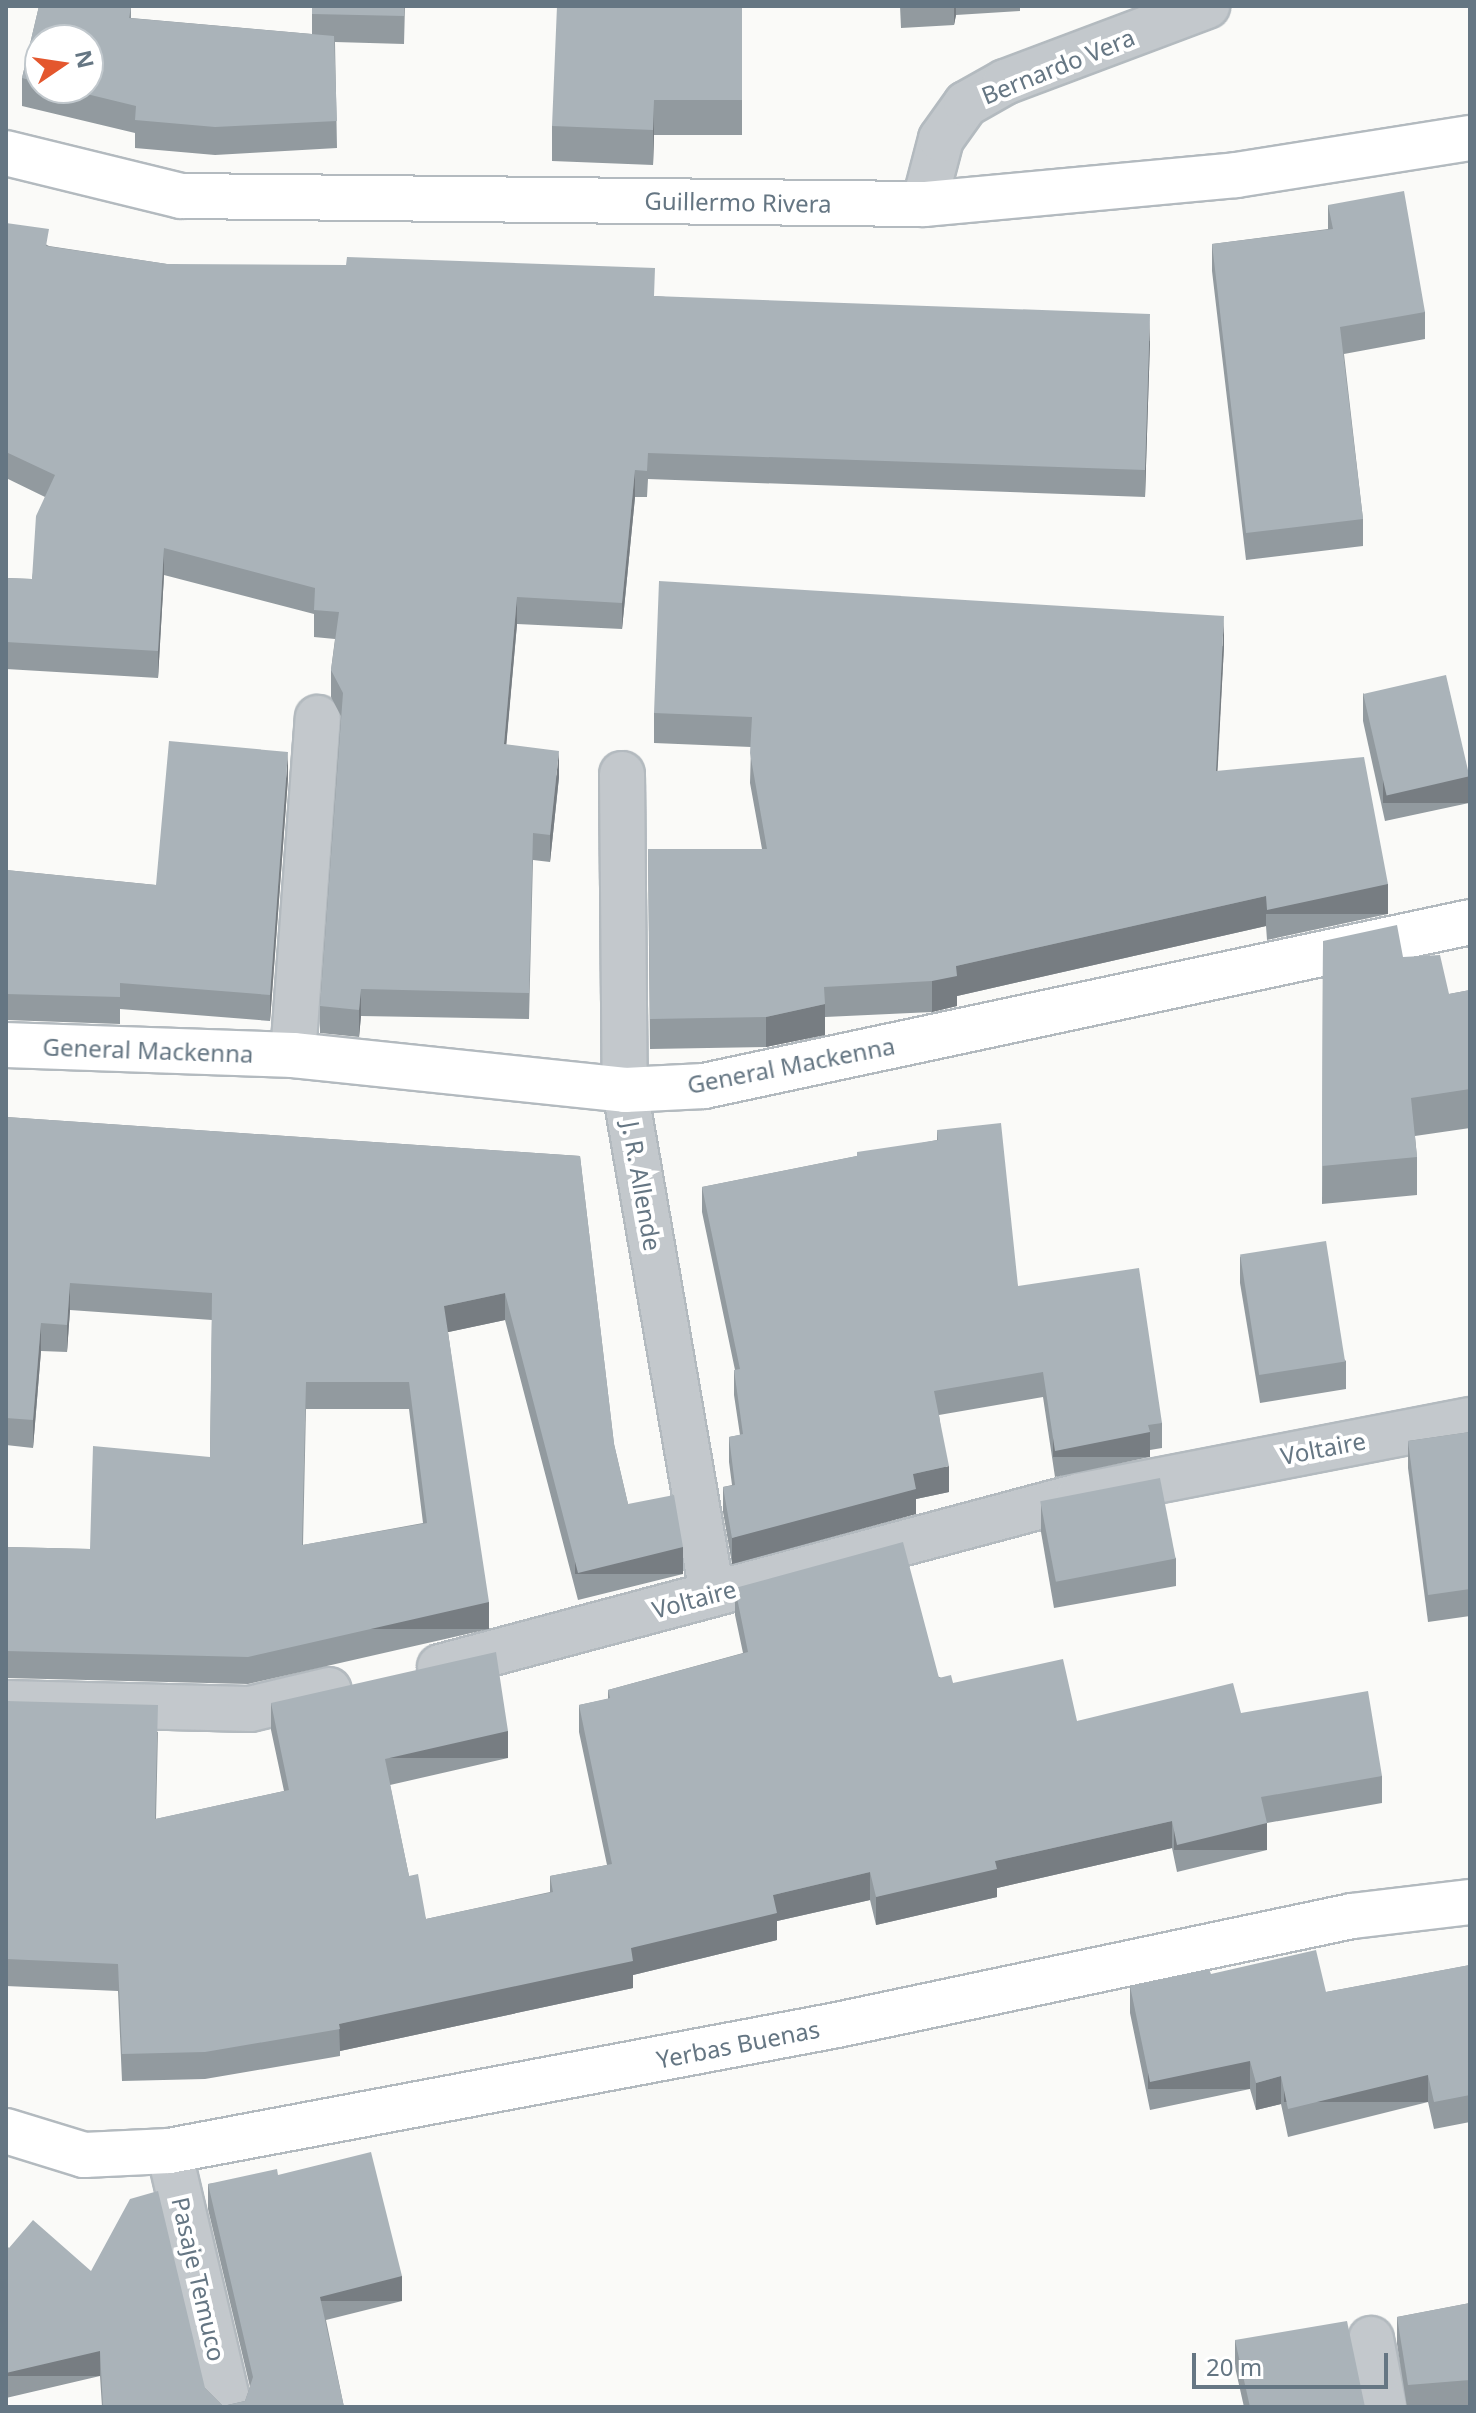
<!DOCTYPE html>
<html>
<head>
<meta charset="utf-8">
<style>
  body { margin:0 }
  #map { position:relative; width:1476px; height:2413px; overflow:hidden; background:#fafaf8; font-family:"Noto Sans",sans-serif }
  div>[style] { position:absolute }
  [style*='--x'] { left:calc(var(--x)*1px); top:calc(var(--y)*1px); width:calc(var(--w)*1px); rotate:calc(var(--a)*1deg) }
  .roads { filter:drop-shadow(2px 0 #b3babf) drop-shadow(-2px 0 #b3babf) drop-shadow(0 2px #b3babf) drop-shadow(0 -2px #b3babf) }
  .street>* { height:44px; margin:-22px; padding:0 22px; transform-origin:22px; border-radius:22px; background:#c3c8cc }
  .secondary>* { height:44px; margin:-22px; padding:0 22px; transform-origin:22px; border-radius:22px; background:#fff }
  .wall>* { inset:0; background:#929a9f }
  .shaded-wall>* { inset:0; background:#777d82; transform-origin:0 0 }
  .building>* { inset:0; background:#aab3b9; transform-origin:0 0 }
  span { translate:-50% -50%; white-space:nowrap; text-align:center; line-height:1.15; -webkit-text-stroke:8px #fff; paint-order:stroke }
  .street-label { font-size:24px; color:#657683 }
  .frame { position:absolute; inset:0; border:8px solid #657683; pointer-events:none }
  .north { position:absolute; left:24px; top:24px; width:80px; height:80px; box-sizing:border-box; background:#fff; border:2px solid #c1c8cd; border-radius:50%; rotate:77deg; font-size:22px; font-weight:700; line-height:32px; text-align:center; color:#657683 }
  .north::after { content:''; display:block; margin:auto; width:28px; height:36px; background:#e4572e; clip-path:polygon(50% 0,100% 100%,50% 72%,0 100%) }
  .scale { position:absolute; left:1192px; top:2353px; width:196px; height:36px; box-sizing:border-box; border:4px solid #657683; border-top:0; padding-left:10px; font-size:24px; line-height:28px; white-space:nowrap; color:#657683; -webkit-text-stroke:6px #fff; paint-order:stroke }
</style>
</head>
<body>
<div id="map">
  <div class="roads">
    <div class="street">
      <i style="--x:924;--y:204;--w:67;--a:-75.3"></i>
      <i style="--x:941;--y:139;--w:43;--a:-54.5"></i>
      <i style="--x:966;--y:104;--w:45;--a:-29.4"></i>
      <i style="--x:1005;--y:82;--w:216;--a:-20.6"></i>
      <i style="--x:622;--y:774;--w:316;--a:89.5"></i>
      <i style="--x:625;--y:1090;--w:510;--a:80.19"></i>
      <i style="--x:293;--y:1055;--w:338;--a:-85.8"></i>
      <i style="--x:440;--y:1667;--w:661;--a:-14.98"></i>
      <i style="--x:1079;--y:1496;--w:398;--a:-11"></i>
      <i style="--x:6;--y:1703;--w:244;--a:1.4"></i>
      <i style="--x:250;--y:1709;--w:81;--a:-13.5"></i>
      <i style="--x:169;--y:2151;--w:263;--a:76.8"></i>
      <i style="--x:1371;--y:2339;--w:69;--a:79.2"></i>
    </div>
    <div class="secondary">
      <i style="--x:6;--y:153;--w:180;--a:13.8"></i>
      <i style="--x:181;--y:196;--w:743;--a:0.62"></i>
      <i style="--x:924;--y:204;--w:313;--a:-5.3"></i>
      <i style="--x:1236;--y:175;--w:237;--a:-9"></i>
      <i style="--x:6;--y:1045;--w:287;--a:2"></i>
      <i style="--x:293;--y:1055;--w:334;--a:6"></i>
      <i style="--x:625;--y:1090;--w:79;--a:-2.9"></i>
      <i style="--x:704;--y:1086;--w:783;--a:-12.08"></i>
      <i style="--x:6;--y:2131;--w:82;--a:17.1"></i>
      <i style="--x:84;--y:2155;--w:85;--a:-2.7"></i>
      <i style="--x:169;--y:2151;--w:680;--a:-10.68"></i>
      <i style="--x:837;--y:2025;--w:526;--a:-11.95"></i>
      <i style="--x:1352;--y:1916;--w:119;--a:-6.8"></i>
    </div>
  </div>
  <div class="wall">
    <i style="clip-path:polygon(evenodd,39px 6px,127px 6px,131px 7px,131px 18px,312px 34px,312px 6px,405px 6px,404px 44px,335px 42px,337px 148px,215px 155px,135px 148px,135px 133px,22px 106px,22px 78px,39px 6px,40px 40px,88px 40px,88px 88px,40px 88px,40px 40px)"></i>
    <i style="clip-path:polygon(742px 6px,742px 135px,654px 135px,653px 165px,552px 161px,552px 126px)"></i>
    <i style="clip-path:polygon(900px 6px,1020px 6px,1020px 11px,956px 15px,954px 25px,901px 28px)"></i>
    <i style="clip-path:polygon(1328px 205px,1425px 312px,1425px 339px,1344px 354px,1363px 519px,1363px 546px,1246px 560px,1212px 271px,1212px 244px,1328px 229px)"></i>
    <i style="clip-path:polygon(6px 223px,49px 246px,167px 264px,655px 296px,1150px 341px,1145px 497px,648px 479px,647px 497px,635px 497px,622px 629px,517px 624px,506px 745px,559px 777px,550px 862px,533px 860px,529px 1019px,361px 1016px,359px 1037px,320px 1033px,320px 1006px,341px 716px,331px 697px,331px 670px,335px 639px,314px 637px,314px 614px,164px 575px,158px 678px,6px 669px,6px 578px,32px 579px,45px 497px,6px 478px)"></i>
    <i style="clip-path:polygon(1224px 646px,1217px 771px,1388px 914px,1267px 940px,1266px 926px,957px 996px,957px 1006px,932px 1012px,825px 1017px,825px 1035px,766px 1047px,650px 1049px,648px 849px,762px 849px,750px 783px,751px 747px,654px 743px,654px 713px)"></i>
    <i style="clip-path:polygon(1363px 693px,1469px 803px,1385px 821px,1363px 721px)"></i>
    <i style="clip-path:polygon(288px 778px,270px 1021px,120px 1009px,120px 1024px,6px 1020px,6px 870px,156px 885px)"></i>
    <i style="clip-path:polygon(1323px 941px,1403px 957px,1449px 994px,1470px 990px,1470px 1128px,1415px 1136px,1417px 1157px,1417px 1195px,1322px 1204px)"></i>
    <i style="clip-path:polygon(evenodd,6px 1117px,580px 1156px,614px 1444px,628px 1504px,683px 1574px,578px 1600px,505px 1320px,448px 1332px,489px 1629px,248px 1684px,6px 1678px,6px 1547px,90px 1549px,210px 1457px,212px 1320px,70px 1310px,67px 1352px,41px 1351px,33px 1448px,6px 1445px,6px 1117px,306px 1409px,409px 1409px,423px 1523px,303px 1545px,306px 1409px)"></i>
    <i style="clip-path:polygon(937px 1130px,1018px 1286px,1162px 1423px,1162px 1448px,1150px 1450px,1150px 1457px,1055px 1477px,1043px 1397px,939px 1415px,949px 1492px,916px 1499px,916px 1514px,732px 1564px,723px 1512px,723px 1487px,732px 1485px,729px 1462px,729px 1437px,740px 1435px,734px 1395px,734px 1370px,735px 1370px,702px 1212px,702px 1187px,937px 1140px)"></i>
    <i style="clip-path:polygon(1240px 1256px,1346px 1361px,1346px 1389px,1260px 1403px,1240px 1283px)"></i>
    <i style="clip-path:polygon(1470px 1432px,1470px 1616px,1428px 1622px,1408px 1468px,1408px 1441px)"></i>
    <i style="clip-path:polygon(1041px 1505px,1176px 1558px,1176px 1586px,1054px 1608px,1041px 1532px)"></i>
    <i style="clip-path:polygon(735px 1588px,953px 1683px,1077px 1721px,1241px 1713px,1382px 1776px,1382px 1803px,1267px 1823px,1267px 1850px,1177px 1872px,1172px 1848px,997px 1888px,997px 1897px,876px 1925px,870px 1900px,777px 1921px,777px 1940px,633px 1975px,633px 1988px,340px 2051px,340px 2056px,205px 2079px,122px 2081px,118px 1991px,6px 1986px,6px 1701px,158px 1732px,156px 1819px,284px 1791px,271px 1730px,271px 1703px,508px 1758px,390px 1785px,409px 1876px,426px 1919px,550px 1892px,550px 1876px,607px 1865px,579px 1732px,579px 1705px,608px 1699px,608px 1690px,743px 1653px,735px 1615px)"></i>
    <i style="clip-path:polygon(1470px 1965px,1470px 2122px,1434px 2129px,1428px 2102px,1288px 2137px,1281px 2104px,1256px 2110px,1250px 2089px,1150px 2110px,1130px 2013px,1130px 1986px,1211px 1974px,1326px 1992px)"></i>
    <i style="clip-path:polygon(278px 2175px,402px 2301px,326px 2320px,344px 2407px,102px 2407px,100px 2376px,6px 2398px,6px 2246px,205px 2388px,223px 2406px,245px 2401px,250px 2387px,208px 2209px,208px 2184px)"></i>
    <i style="clip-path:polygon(1470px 2303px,1470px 2407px,1407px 2407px,1397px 2344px,1397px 2317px)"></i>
    <i style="clip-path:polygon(1235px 2340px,1365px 2407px,1244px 2407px,1235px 2367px)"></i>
  </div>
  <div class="shaded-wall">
    <i style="clip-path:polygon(954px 6px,956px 6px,956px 15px,954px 25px)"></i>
    <i style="clip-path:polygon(654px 100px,654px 135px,653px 165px,653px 130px)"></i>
    <i style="clip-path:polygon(1150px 314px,1150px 341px,1145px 497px,1145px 470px)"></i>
    <i style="clip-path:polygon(635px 470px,635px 497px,622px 629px,622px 603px)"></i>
    <i style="clip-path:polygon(164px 548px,164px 575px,158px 678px,158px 651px)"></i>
    <i style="clip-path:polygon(517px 597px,517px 624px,504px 771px,504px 744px)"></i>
    <i style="clip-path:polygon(1224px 616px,1224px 646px,1216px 801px,1216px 771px)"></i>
    <i style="clip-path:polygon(559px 751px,559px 777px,550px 862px,550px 835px)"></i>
    <i style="clip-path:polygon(288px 752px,288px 778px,270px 1021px,270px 995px)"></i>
    <i style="left:1469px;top:776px;width:27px;height:86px;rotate:90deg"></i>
    <i style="left:1388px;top:884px;width:30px;height:124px;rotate:90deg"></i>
    <i style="clip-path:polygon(1266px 896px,1266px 926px,957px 996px,957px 1006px,932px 1012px,932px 981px,956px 966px)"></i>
    <i style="clip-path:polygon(361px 989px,361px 1016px,359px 1037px,359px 1010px)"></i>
    <i style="clip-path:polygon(825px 1004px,825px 1035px,766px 1047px,766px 1017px)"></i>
    <i style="clip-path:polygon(70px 1283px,70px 1310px,67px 1352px,67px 1325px)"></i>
    <i style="clip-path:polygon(505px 1293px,505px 1320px,444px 1333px,444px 1306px)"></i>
    <i style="clip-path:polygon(41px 1323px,41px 1351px,33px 1448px,33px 1420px)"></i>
    <i style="left:1150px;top:1432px;width:25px;height:97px;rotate:90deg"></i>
    <i style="clip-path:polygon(949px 1466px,949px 1492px,916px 1499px,916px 1514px,732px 1564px,732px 1538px,913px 1474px)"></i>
    <i style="left:683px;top:1547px;width:27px;height:108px;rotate:90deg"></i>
    <i style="left:489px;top:1602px;width:27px;height:247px;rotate:90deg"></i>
    <i style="left:508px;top:1731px;width:27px;height:126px;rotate:90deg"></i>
    <i style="clip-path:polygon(1172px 1821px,1172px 1848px,997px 1888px,997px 1897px,876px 1925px,876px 1897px,995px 1861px)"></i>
    <i style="left:1267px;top:1823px;width:27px;height:93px;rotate:90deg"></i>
    <i style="clip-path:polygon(870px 1872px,870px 1900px,777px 1921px,777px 1940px,633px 1975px,633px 1988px,340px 2051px,339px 2024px,631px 1948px,773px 1895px)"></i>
    <i style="left:1250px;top:2061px;width:28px;height:102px;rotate:90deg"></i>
    <i style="left:1428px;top:2075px;width:27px;height:144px;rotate:90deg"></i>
    <i style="clip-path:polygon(1281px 2076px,1281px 2104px,1256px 2110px,1256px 2083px)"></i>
    <i style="left:402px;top:2276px;width:25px;height:85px;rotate:90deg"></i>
    <i style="left:100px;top:2351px;width:25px;height:97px;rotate:90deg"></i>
  </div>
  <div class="building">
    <i style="clip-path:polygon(39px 6px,127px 6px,131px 7px,129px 18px,334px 36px,337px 121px,215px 127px,135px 120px,136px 106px,62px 88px,88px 88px,88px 40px,40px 40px,40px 83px,22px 78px)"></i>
    <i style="clip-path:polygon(312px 6px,404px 6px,404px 16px,312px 14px)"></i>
    <i style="clip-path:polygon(557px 6px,742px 6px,742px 100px,654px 100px,653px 130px,552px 126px)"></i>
    <i style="clip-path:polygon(1404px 191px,1425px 312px,1340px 327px,1363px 519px,1246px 533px,1212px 244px,1333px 229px,1328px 205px)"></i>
    <i style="clip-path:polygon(6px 223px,49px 229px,46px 246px,167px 264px,346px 265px,347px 257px,655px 268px,654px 296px,1150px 314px,1145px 470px,648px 453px,647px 471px,635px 470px,622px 603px,517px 597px,504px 744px,559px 751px,550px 835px,533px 833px,529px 993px,361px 989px,359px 1010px,320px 1006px,343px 693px,331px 670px,339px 612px,314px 610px,315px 588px,164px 548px,158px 651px,6px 642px,6px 578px,32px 579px,36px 516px,55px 475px,6px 452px)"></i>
    <i style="clip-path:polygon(659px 581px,1224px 616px,1216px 771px,1364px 757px,1388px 884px,1267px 910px,1266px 896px,956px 966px,957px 976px,932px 981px,824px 987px,825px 1004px,766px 1017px,650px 1019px,648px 849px,767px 849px,750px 753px,752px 717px,654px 713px)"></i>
    <i style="left:1446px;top:675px;width:104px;height:85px;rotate:77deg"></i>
    <i style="clip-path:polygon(169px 741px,288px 752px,270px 995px,120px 983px,120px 997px,6px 994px,6px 870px,156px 885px)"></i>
    <i style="clip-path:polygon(1397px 925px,1403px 957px,1440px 955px,1449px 994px,1470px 990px,1470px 1089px,1411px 1098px,1417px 1157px,1322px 1166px,1323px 941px)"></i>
    <i style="clip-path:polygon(evenodd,6px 1117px,580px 1156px,614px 1444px,628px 1504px,674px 1495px,683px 1547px,578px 1573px,505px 1293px,444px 1306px,489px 1602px,248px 1657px,6px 1651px,6px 1547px,90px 1549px,93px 1446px,210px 1457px,212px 1293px,70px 1283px,67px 1325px,41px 1323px,33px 1420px,6px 1418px,6px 1117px,306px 1382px,409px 1382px,427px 1523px,302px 1545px,306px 1382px)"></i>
    <i style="clip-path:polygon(1001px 1123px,1018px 1286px,1139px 1268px,1162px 1423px,1148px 1425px,1150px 1432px,1055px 1451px,1043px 1372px,934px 1391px,949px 1466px,913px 1474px,916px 1489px,732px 1538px,723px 1487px,735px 1485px,729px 1437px,743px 1434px,734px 1370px,740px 1369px,702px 1187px,857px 1156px,857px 1152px,938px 1140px,937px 1130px)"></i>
    <i style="left:1326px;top:1241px;width:122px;height:87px;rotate:81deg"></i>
    <i style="clip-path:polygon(1470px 1432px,1470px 1589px,1428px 1595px,1408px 1441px)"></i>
    <i style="left:1160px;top:1478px;width:82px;height:122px;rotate:79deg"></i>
    <i style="clip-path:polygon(903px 1542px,939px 1678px,951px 1675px,953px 1683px,1063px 1659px,1077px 1721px,1233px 1683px,1241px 1713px,1368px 1691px,1382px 1776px,1261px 1797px,1267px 1823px,1177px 1845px,1172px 1821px,995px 1861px,997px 1869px,876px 1897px,870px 1872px,773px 1895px,777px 1913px,631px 1948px,633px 1961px,339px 2024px,340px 2029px,205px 2052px,122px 2054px,118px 1964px,6px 1959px,6px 1701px,158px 1705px,155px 1819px,289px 1790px,271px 1703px,496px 1652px,508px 1731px,385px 1759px,409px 1876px,418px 1874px,426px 1919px,553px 1892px,550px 1876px,612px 1864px,579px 1705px,610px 1698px,608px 1690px,748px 1652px,735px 1588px)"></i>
    <i style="clip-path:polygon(1316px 1950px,1326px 1992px,1470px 1965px,1470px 2095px,1434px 2102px,1428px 2075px,1288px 2109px,1281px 2076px,1256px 2083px,1250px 2061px,1150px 2082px,1130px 1986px,1209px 1969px,1211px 1974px)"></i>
    <i style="clip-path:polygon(371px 2152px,402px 2276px,320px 2297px,344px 2407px,103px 2407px,100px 2351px,6px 2373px,6px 2246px,9px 2248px,33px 2220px,91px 2271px,130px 2199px,158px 2191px,205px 2388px,223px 2406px,245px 2401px,253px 2377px,208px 2184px,277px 2169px,278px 2175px)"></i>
    <i style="clip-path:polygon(1470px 2303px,1470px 2380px,1408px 2385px,1397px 2317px)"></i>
    <i style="clip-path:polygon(1347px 2321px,1365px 2407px,1250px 2407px,1235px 2340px)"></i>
  </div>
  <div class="street-label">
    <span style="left:1058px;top:66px;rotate:-22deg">Bernardo Vera</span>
    <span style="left:738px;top:202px;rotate:1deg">Guillermo Rivera</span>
    <span style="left:148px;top:1050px;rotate:2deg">General Mackenna</span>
    <span style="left:791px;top:1065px;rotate:-11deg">General Mackenna</span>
    <span style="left:642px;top:1186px;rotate:80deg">J. R. Allende</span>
    <span style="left:1323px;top:1448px;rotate:-11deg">Voltaire</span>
    <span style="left:694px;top:1599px;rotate:-15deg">Voltaire</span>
    <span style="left:738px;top:2044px;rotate:-11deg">Yerbas Buenas</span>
    <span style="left:199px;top:2279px;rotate:77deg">Pasaje Temuco</span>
  </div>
  <div class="frame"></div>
  <div class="north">N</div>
  <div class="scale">20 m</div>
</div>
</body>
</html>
